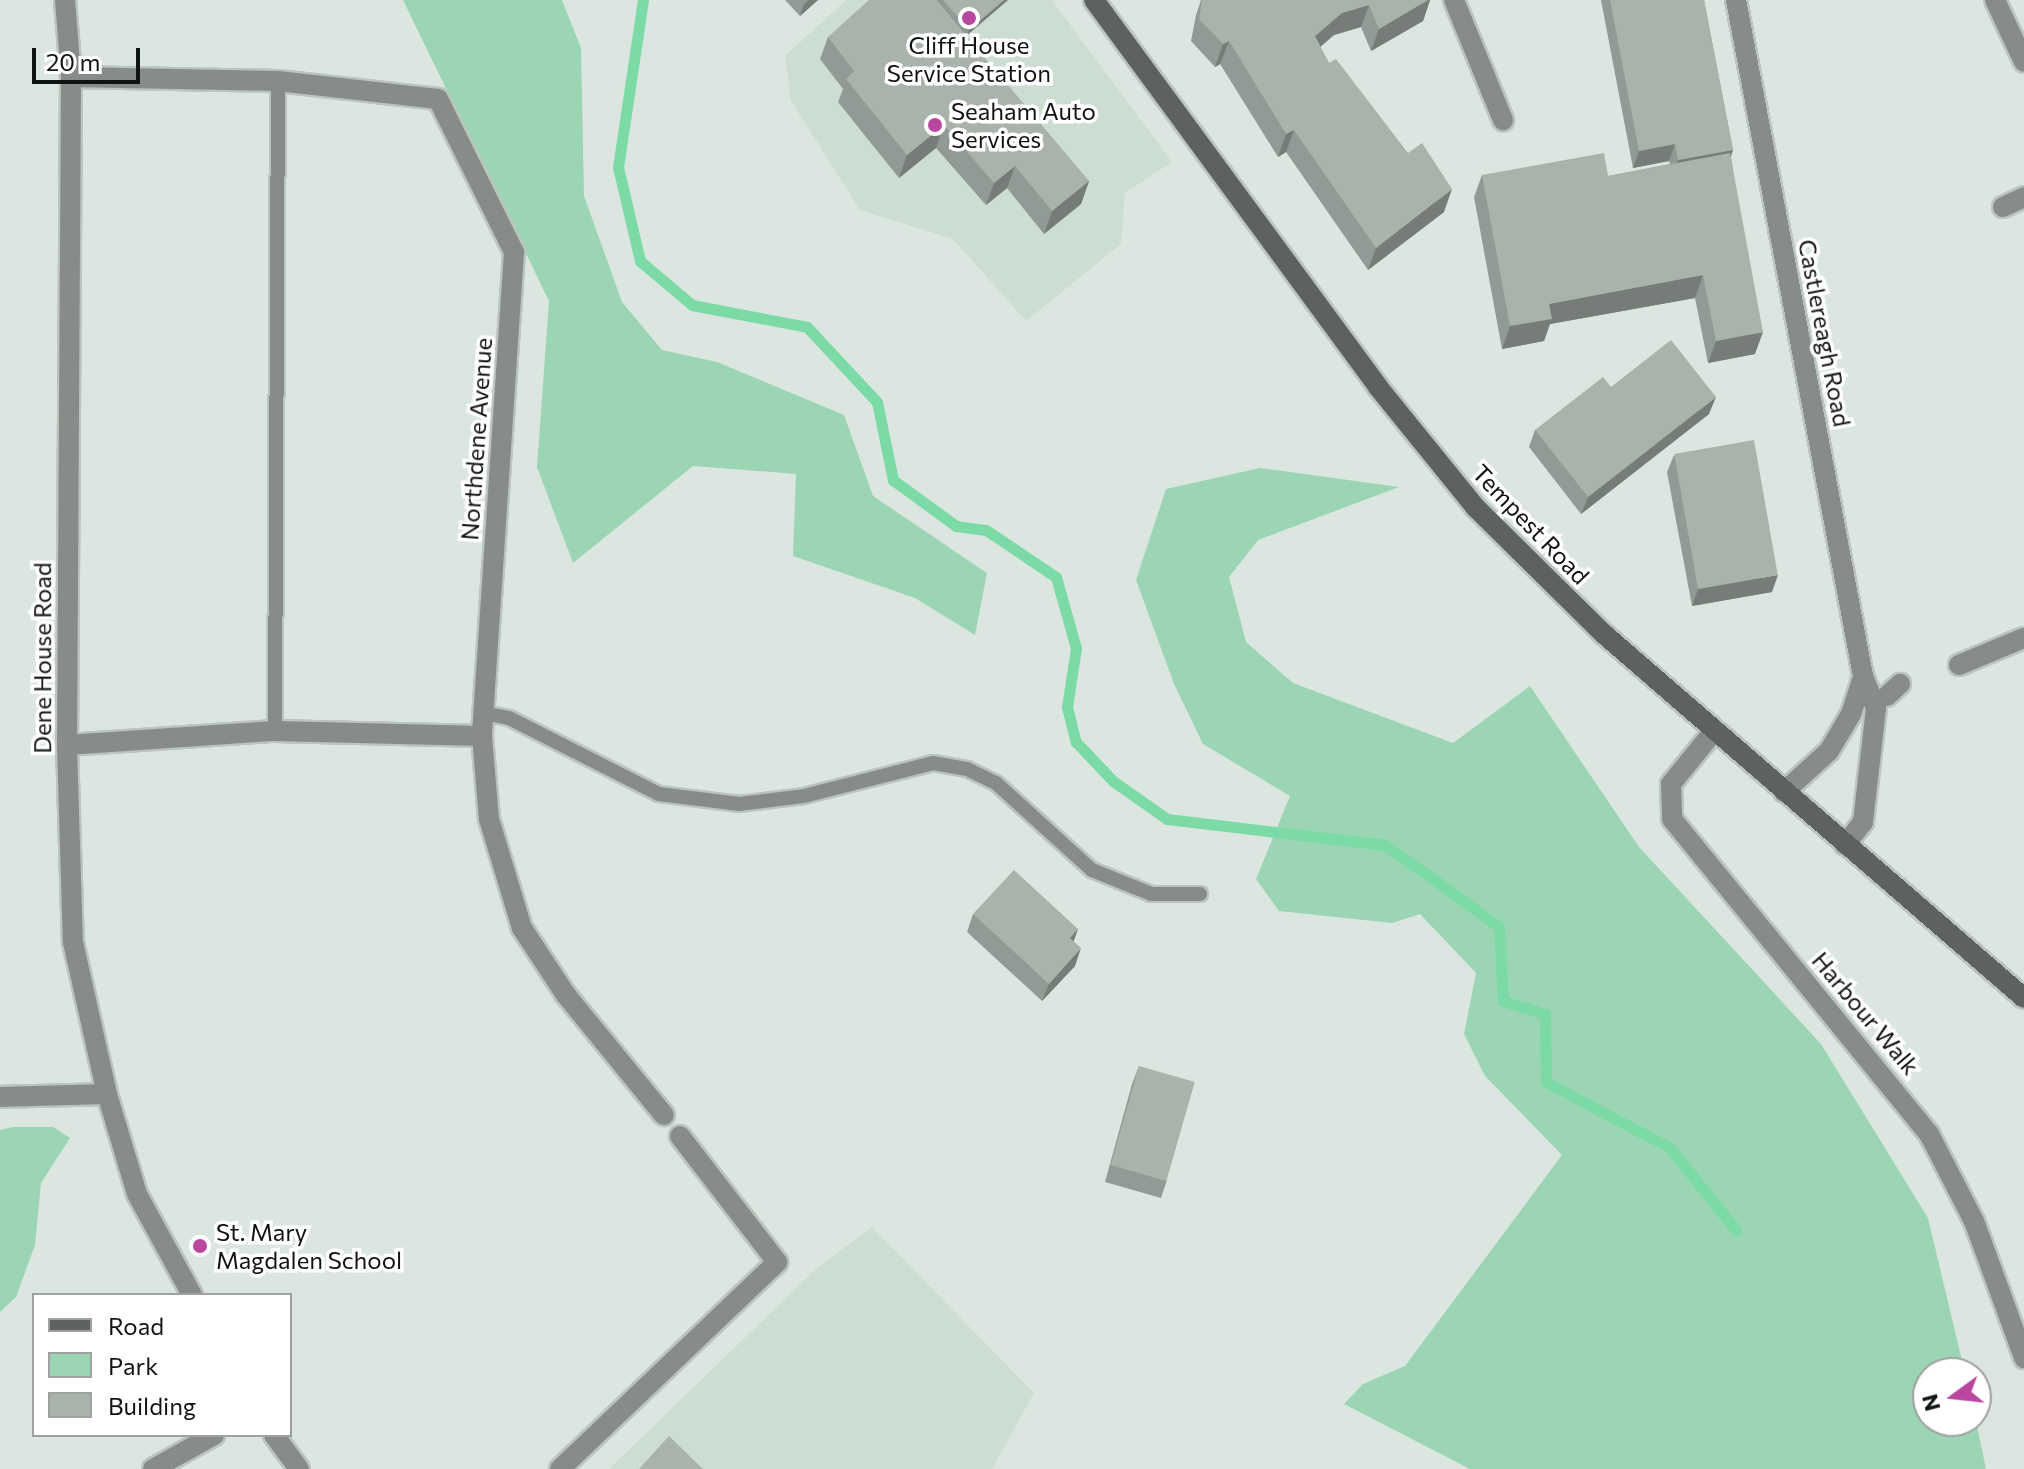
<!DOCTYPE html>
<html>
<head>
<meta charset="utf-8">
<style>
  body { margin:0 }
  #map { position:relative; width:2024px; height:1469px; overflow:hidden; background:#dce6e0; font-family:Commissioner,sans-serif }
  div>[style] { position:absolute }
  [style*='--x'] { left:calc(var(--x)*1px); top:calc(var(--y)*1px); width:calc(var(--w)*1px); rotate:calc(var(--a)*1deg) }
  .built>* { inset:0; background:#ccddd2 }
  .green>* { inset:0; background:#9cd5b3 }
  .stream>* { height:11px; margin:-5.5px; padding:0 5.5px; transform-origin:5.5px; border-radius:5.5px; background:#7bdaa5 }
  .roads { filter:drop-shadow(2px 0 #bbc4bf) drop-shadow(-2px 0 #bbc4bf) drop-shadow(0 2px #bbc4bf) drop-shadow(0 -2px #bbc4bf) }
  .service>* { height:14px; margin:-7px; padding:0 7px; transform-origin:7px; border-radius:7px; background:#888c89 }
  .minor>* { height:20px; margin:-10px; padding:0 10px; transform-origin:10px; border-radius:10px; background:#888c89 }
  .secondary>* { height:20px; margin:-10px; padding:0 10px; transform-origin:10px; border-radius:10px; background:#5d625f }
  .wall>* { inset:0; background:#919a94 }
  .shaded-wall>* { inset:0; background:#767d78 }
  .building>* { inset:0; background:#a9b3ac; transform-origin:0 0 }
  .dots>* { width:22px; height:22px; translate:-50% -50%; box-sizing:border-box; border:4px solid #fff; border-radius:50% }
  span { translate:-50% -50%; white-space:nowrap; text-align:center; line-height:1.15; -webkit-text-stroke:7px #fff; paint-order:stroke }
  .poi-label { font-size:24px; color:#0f1311 }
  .left { translate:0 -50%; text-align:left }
  .street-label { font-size:24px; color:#0f1311 }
  .legend { position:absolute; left:32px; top:1293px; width:260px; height:144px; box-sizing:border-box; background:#fff; border:2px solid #9fa1a0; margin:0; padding:10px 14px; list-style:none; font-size:24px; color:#0f1311 }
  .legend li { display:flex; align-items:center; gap:16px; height:40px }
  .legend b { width:40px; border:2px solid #9fa1a0 }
  .north { position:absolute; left:1912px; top:1357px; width:80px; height:80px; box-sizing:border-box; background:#fff; border:2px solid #9fa1a0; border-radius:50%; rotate:255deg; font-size:22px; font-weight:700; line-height:32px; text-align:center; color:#0f1311 }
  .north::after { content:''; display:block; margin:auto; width:28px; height:36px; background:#ba469f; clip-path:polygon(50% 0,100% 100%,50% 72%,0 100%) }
  .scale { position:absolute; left:32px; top:48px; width:108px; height:36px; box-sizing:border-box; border:4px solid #0f1311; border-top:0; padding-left:10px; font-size:24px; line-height:28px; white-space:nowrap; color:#0f1311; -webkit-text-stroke:6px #fff; paint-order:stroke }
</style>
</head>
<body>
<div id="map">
  <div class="built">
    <i style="clip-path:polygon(846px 0,1052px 0,1172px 162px,1125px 193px,1121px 244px,1026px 321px,953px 239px,860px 210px,791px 101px,785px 56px)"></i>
    <i style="clip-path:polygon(872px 1227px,1034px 1393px,992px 1469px,609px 1469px,816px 1269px)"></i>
  </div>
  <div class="green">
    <i style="clip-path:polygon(403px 0,562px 0,581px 48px,584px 196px,622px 302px,662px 350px,717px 362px,844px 415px,873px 496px,987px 573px,975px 635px,915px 598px,793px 556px,796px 474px,693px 466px,573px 563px,537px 467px,549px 301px)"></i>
    <i style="clip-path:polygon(1260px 468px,1399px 487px,1258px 540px,1229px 577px,1246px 642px,1293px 683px,1453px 743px,1530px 686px,1639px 847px,1821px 1044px,1928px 1218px,1965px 1373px,1928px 1373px,1928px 1421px,1976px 1421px,1986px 1469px,1470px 1469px,1344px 1404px,1363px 1384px,1405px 1366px,1562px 1155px,1485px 1076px,1464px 1034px,1476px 973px,1420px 914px,1392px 923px,1279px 911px,1256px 879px,1290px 796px,1203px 744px,1174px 684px,1136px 580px,1166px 489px)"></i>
    <i style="clip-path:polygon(13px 1127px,53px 1127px,70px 1138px,41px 1183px,35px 1245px,16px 1297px,0 1312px,0 1130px)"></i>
  </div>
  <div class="stream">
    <i style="--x:643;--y:0;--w:169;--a:98.5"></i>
    <i style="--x:618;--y:167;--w:97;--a:76.8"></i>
    <i style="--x:640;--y:261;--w:68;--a:40.2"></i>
    <i style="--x:692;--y:305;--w:117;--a:10.8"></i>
    <i style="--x:807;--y:327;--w:103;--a:47"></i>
    <i style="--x:877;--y:402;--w:80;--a:78.4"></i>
    <i style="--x:893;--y:480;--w:78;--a:36.1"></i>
    <i style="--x:956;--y:526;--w:30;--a:8"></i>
    <i style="--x:986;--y:530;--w:84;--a:33.9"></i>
    <i style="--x:1056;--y:577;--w:74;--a:74.3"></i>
    <i style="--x:1076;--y:648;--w:60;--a:98.7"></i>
    <i style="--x:1067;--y:707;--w:36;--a:76"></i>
    <i style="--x:1076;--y:742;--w:54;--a:46.5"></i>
    <i style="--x:1113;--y:781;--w:66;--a:35.1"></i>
    <i style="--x:1167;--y:819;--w:220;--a:6.8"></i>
    <i style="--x:1385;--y:845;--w:80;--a:35.3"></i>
    <i style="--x:1450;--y:891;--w:61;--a:36.3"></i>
    <i style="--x:1499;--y:927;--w:74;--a:86.9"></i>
    <i style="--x:1503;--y:1001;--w:44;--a:17.2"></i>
    <i style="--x:1545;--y:1014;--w:68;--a:89.2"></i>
    <i style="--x:1546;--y:1082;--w:139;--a:27.9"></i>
    <i style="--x:1669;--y:1147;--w:107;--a:51.1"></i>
  </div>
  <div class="roads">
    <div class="service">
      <i style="--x:483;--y:713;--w:26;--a:11"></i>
      <i style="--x:509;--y:718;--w:168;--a:26.9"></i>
      <i style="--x:659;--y:794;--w:81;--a:7.1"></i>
      <i style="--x:739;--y:804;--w:65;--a:-7"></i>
      <i style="--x:804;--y:796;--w:133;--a:-14.3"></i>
      <i style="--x:933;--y:763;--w:35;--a:10"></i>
      <i style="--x:967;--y:769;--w:32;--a:26"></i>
      <i style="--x:996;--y:783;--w:130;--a:42.2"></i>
      <i style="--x:1092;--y:870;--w:64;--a:22.1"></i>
      <i style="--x:1151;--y:894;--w:49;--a:0"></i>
      <i style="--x:275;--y:731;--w:650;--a:-89.74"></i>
    </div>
    <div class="minor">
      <i style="--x:65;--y:0;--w:77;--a:85.5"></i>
      <i style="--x:71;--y:77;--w:668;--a:90.34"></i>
      <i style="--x:67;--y:745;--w:197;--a:88.3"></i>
      <i style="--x:73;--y:942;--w:156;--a:77.4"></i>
      <i style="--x:107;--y:1094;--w:104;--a:73.3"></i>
      <i style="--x:137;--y:1194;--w:115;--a:61.4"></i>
      <i style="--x:1454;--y:0;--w:130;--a:67.8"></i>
      <i style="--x:1736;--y:0;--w:688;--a:79.36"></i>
      <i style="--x:1863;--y:676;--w:35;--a:68"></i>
      <i style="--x:1876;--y:708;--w:115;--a:96.5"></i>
      <i style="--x:1863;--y:822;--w:29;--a:128"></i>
      <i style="--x:1995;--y:0;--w:68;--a:64.9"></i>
      <i style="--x:71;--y:77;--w:207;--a:1.1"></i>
      <i style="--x:278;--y:81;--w:161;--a:6.4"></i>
      <i style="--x:438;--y:99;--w:171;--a:63.6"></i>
      <i style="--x:514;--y:252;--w:485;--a:93.8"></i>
      <i style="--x:482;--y:736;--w:83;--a:85.2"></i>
      <i style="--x:489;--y:819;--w:114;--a:73.2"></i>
      <i style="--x:522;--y:928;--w:80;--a:56.7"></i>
      <i style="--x:566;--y:995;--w:155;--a:50.8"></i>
      <i style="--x:2003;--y:207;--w:23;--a:-25"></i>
      <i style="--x:1959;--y:665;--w:70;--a:-22.6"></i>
      <i style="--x:1887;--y:696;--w:18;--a:-43"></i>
      <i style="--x:1714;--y:731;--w:68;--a:129.1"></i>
      <i style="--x:1671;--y:784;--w:35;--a:88"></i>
      <i style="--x:1672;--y:819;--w:407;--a:50.8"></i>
      <i style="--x:1929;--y:1134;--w:98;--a:62.7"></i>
      <i style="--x:1974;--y:1221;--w:146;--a:69.9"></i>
      <i style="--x:67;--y:745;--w:208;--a:-3.9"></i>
      <i style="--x:275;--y:731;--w:207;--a:1.4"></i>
      <i style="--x:1784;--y:792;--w:61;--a:-42.3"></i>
      <i style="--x:1829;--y:751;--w:43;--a:-59.3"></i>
      <i style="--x:1851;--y:714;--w:40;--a:-72"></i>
      <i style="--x:0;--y:1097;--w:107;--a:-1.6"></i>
      <i style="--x:274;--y:1435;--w:42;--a:53.7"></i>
      <i style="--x:153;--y:1469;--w:70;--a:-29.1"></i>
      <i style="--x:560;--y:1469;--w:300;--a:-43.6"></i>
      <i style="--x:777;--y:1262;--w:159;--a:-127.6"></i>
    </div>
    <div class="secondary">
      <i style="--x:1094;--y:0;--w:480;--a:53.7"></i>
      <i style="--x:1378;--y:387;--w:156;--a:51"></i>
      <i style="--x:1476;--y:508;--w:181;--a:44.6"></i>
      <i style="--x:1605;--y:635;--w:554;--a:40.9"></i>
    </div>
  </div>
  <div class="wall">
    <i style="clip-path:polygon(785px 0,818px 0,800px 16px)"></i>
    <i style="clip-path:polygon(936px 0,1008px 0,966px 36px)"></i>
    <i style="clip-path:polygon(1201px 0,1430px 0,1423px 21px,1371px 51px,1361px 27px,1334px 35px,1320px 47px,1329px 63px,1444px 212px,1368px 270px,1286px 152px,1278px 157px,1220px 64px,1215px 67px,1191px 41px,1196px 15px)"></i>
    <i style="clip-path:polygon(1601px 0,1704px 0,1733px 150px,1731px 156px,1755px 354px,1708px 363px,1695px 298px,1550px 324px,1544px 341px,1502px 349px,1474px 197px,1482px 175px,1608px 176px,1670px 164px,1669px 161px,1633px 168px)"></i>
    <i style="clip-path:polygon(828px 37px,1089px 181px,1081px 204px,1044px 234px,1007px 188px,986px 205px,936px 148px,899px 178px,838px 102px,843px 89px,820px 59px)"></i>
    <i style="clip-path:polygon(1611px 387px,1709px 414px,1581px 514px,1529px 447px,1535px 430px)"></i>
    <i style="clip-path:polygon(1674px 455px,1772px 592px,1692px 606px,1667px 472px)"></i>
    <i style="clip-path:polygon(973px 914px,1078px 929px,1073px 941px,1075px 966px,1042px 1001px,967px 932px)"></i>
    <i style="clip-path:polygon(1139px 1066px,1167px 1180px,1161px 1198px,1105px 1182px,1132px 1084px)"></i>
  </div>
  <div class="shaded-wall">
    <i style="clip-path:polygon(809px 0,818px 0,800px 16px,804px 4px)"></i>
    <i style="clip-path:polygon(1004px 0,1008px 0,966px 36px,969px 30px)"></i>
    <i style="clip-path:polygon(1428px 0,1430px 0,1423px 21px,1371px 51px,1379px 29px)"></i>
    <i style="clip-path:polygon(1369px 5px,1361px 27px,1334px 35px,1306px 59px,1315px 36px,1342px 13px)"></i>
    <i style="clip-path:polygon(1229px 41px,1220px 64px,1215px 67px,1223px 44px)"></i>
    <i style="clip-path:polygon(944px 125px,936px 148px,899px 178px,907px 155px)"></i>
    <i style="clip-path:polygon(1294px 130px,1286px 152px,1278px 157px,1286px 134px)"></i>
    <i style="clip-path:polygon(1675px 144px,1669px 161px,1633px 168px,1639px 151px)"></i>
    <i style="clip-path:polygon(1733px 150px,1727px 167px,1672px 178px,1678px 160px)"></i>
    <i style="clip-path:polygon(1015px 166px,1007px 188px,986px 205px,994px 183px)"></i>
    <i style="clip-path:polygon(1089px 181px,1081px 204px,1044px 234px,1052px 211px)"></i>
    <i style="clip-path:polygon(1452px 189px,1444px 212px,1368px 270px,1376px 248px)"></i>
    <i style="clip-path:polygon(1703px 275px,1695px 298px,1550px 324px,1544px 341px,1502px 349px,1510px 326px,1549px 304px)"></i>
    <i style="clip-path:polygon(1763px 332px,1755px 354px,1708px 363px,1716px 341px)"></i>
    <i style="clip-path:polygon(1716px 397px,1709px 414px,1581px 514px,1588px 497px)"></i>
    <i style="clip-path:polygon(1778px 575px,1772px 592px,1692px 606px,1698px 589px)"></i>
    <i style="clip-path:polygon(1078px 929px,1072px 946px,1070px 938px)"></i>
    <i style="clip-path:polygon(1081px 948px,1075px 966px,1042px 1001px,1049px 984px)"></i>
  </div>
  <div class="building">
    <i style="clip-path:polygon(869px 0,936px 0,1089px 181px,1052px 211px,1015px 166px,994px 183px,944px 125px,907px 155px,846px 79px,854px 71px,828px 37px)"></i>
    <i style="clip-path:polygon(943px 0,1004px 0,969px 30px)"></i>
    <i style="clip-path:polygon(1202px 0,1428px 0,1379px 29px,1369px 5px,1342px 13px,1315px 36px,1329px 63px,1336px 59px,1408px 153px,1422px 143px,1452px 189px,1376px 248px,1294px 130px,1286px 134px,1229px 41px,1223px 44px,1199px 19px)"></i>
    <i style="clip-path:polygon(1610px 0,1704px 0,1733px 150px,1678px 160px,1675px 144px,1639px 151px)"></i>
    <i style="clip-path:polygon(1604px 153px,1608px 176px,1730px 153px,1763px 332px,1716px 341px,1703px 275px,1549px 304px,1552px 319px,1510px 326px,1482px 175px)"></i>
    <i style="clip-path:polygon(1671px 340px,1716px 397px,1588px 497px,1535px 430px,1603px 377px,1611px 387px)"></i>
    <i style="left:1754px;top:440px;width:137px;height:81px;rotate:80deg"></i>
    <i style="clip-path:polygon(1014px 870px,1078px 929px,1070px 938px,1081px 948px,1049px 984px,973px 914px)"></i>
    <i style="left:1139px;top:1066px;width:58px;height:103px;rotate:16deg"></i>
    <i style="clip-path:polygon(669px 1436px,703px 1469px,639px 1469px)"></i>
  </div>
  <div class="dots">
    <i style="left:969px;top:18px;background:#ba469f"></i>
    <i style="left:935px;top:125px;background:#ba469f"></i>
    <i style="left:200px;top:1246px;background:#ba469f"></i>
  </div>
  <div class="poi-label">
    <span style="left:969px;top:59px">Cliff House<br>Service Station</span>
    <span class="left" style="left:951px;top:125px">Seaham Auto<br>Services</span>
    <span class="left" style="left:216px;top:1246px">St. Mary<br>Magdalen School</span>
  </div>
  <div class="street-label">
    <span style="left:1825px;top:333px;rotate:79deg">Castlereagh Road</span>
    <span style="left:476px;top:439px;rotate:-86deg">Northdene Avenue</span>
    <span style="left:1531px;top:524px;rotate:46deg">Tempest Road</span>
    <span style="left:42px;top:658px;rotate:-90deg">Dene House Road</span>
    <span style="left:1866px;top:1013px;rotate:50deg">Harbour Walk</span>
  </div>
  <ul class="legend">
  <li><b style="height:10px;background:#5d625f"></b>Road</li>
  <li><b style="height:22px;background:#9cd5b3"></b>Park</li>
  <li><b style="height:22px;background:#a9b3ac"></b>Building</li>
  </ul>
  <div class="north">N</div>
  <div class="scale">20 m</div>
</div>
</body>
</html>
